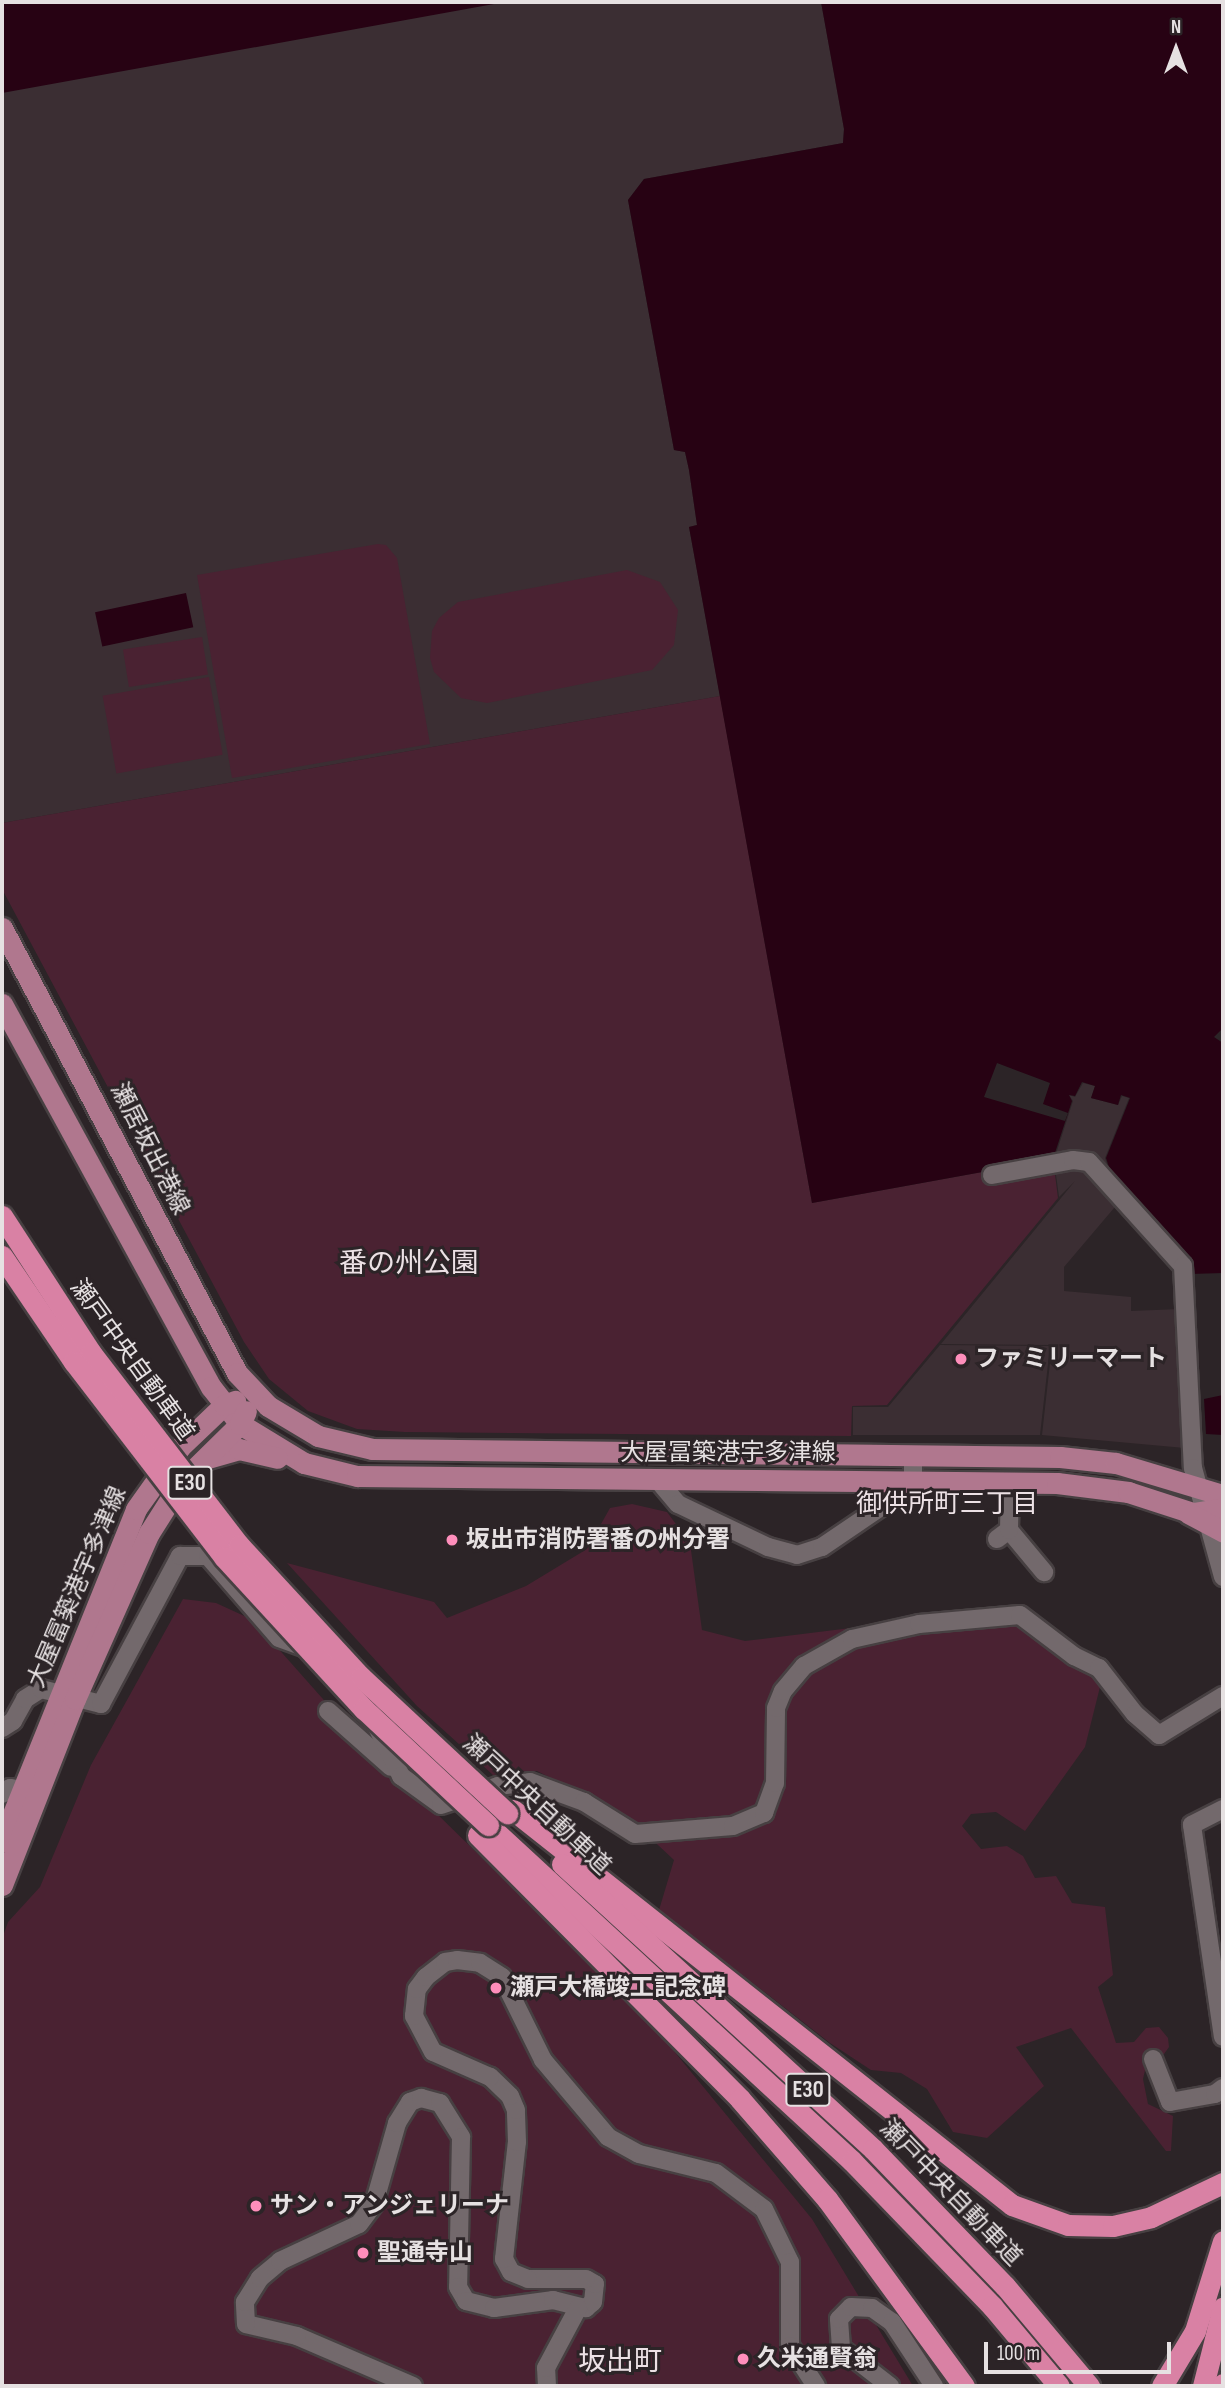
<!DOCTYPE html>
<html>
<head>
<meta charset="utf-8">
<style>
  body { margin:0 }
  #map { position:relative; width:1225px; height:2388px; overflow:hidden; background:#2c2427; font-family:"Sofia Sans Condensed","Noto Sans JP",sans-serif }
  div>[style] { position:absolute }
  [style*='--x'] { left:calc(var(--x)*1px); top:calc(var(--y)*1px); width:calc(var(--w)*1px); rotate:calc(var(--a)*1deg) }
  .built>* { inset:0; background:#3b2e33 }
  .green>* { inset:0; background:#4a2232; transform-origin:0 0 }
  .water>* { inset:0; background:#270213; transform-origin:0 0 }
  .pier>* { inset:0; background:#2c2427 }
  .roads { filter:drop-shadow(2px 0 #474042) drop-shadow(-2px 0 #474042) drop-shadow(0 2px #474042) drop-shadow(0 -2px #474042) }
  .minor>* { height:18px; margin:-9px; padding:0 9px; transform-origin:9px; border-radius:9px; background:#73696c }
  .major>* { height:21px; margin:-10.5px; padding:0 10.5px; transform-origin:10.5px; border-radius:10.5px; background:#b0778e }
  .highway>* { height:21px; margin:-10.5px; padding:0 10.5px; transform-origin:10.5px; border-radius:10.5px; background:#d981a4 }
  .bridges { filter:drop-shadow(2px 0 #474042) drop-shadow(-2px 0 #474042) drop-shadow(0 2px #474042) drop-shadow(0 -2px #474042) }
  .highway-bridge>* { height:21px; margin:-10.5px; padding:0 10.5px; transform-origin:10.5px; border-radius:10.5px; background:#d981a4 }
  .dots>* { width:19px; height:19px; translate:-50% -50%; box-sizing:border-box; border:4px solid #2c2427; border-radius:50% }
  span { translate:-50% -50%; white-space:nowrap; text-align:center; line-height:1.15; -webkit-text-stroke:6px #2c2427; paint-order:stroke }
  .shield-label span { padding:2px 5px; background:#2c2427; border:2px solid; border-radius:5px; -webkit-text-stroke-width:0 }
  .shield-label { font-size:23px; color:#e6e1e2; font-weight:700 }
  .street-label { font-size:24px; color:#e6e1e2 }
  .poi-label { font-size:24px; color:#e6e1e2; font-weight:700 }
  .left { translate:0 -50%; text-align:left }
  .neighbourhood-label { font-size:26px; color:#ece1e5 }
  .quarter-label { font-size:28px; color:#ece1e5 }
  .frame { position:absolute; inset:0; border:4px solid #e6e1e2; pointer-events:none }
  .north { position:absolute; left:1141px; top:14px; width:70px; height:70px; -webkit-text-stroke:5px #2c2427; paint-order:stroke; rotate:0deg; font-size:19px; font-weight:700; line-height:28px; text-align:center; color:#e6e1e2 }
  .north::after { content:''; display:block; margin:auto; width:24px; height:32px; background:#e6e1e2; clip-path:polygon(50% 0,100% 100%,50% 72%,0 100%) }
  .scale { position:absolute; left:984px; top:2342px; width:187px; height:32px; box-sizing:border-box; border:4px solid #e6e1e2; border-top:0; padding-left:9px; font-size:21px; line-height:24px; white-space:nowrap; color:#e6e1e2; -webkit-text-stroke:5px #2c2427; paint-order:stroke }
</style>
</head>
<body>
<div id="map">
  <div class="built">
    <i style="clip-path:polygon(2px 2px,821px 2px,844px 129px,843px 143px,644px 179px,628px 200px,674px 450px,685px 452px,689px 470px,697px 525px,689px 527px,720px 696px,2px 823px)"></i>
    <i style="clip-path:polygon(1083px 1083px,1095px 1086px,1091px 1098px,1118px 1105px,1122px 1096px,1129px 1098px,1105px 1158px,1120px 1201px,1064px 1267px,1064px 1291px,1131px 1297px,1131px 1311px,1180px 1309px,1185px 1448px,1042px 1435px,1052px 1345px,941px 1344px,1075px 1181px,1059px 1197px,1054px 1160px,1073px 1101px,1069px 1095px,1075px 1097px)"></i>
    <i style="clip-path:polygon(940px 1345px,1050px 1346px,1040px 1435px,853px 1435px,853px 1407px,888px 1407px)"></i>
  </div>
  <div class="green">
    <i style="clip-path:polygon(378px 544px,386px 545px,397px 558px,430px 744px,232px 778px,197px 575px)"></i>
    <i style="clip-path:polygon(627px 570px,660px 582px,678px 610px,674px 645px,652px 670px,487px 703px,461px 698px,434px 672px,430px 658px,432px 631px,439px 618px,458px 602px)"></i>
    <i style="left:202px;top:637px;width:38px;height:80px;rotate:81deg"></i>
    <i style="left:209px;top:677px;width:79px;height:108px;rotate:80deg"></i>
    <i style="clip-path:polygon(720px 696px,812px 1203px,1053px 1159px,1058px 1198px,887px 1405px,852px 1406px,851px 1436px,405px 1432px,357px 1429px,308px 1411px,269px 1379px,244px 1342px,2px 889px,2px 823px)"></i>
    <i style="clip-path:polygon(632px 1504px,667px 1512px,690px 1543px,702px 1630px,745px 1641px,875px 1625px,1017px 1623px,1075px 1654px,1101px 1683px,1085px 1747px,1025px 1831px,996px 1812px,971px 1814px,962px 1826px,981px 1849px,1007px 1846px,1023px 1856px,1035px 1878px,1056px 1876px,1072px 1903px,1105px 1907px,1113px 1975px,1098px 1987px,1116px 2043px,1134px 2042px,1146px 2028px,1159px 2027px,1168px 2038px,1169px 2047px,1164px 2054px,1148px 2057px,1143px 2079px,1148px 2104px,1173px 2116px,1171px 2151px,1166px 2151px,1071px 2028px,1016px 2047px,1044px 2086px,987px 2138px,953px 2132px,927px 2089px,901px 2073px,871px 2070px,830px 2043px,659px 1910px,674px 1860px,628px 1817px,537px 1771px,493px 1775px,417px 1706px,287px 1563px,434px 1602px,447px 1618px,526px 1586px,587px 1549px,610px 1508px)"></i>
    <i style="clip-path:polygon(183px 1599px,216px 1603px,253px 1620px,346px 1725px,650px 2022px,812px 2219px,913px 2386px,2px 2386px,2px 1939px,8px 1922px,40px 1887px,91px 1765px)"></i>
  </div>
  <div class="water">
    <i style="clip-path:polygon(2px 2px,505px 2px,2px 93px)"></i>
    <i style="clip-path:polygon(821px 2px,1223px 2px,1223px 1028px,1214px 1037px,1223px 1043px,1223px 1273px,1190px 1274px,1189px 1261px,1110px 1170px,1106px 1158px,1130px 1098px,1121px 1095px,1118px 1105px,1091px 1098px,1095px 1086px,1082px 1082px,1075px 1096px,1069px 1095px,1072px 1101px,1053px 1159px,812px 1203px,689px 527px,697px 525px,689px 470px,685px 452px,674px 450px,628px 200px,644px 179px,843px 143px,844px 129px)"></i>
    <i style="left:186px;top:593px;width:35px;height:93px;rotate:78deg"></i>
    <i style="clip-path:polygon(1223px 1395px,1223px 1435px,1206px 1434px,1204px 1399px)"></i>
  </div>
  <div class="pier">
    <i style="clip-path:polygon(997px 1063px,1050px 1083px,1043px 1104px,1068px 1113px,1065px 1121px,984px 1097px)"></i>
  </div>
  <div class="roads">
    <div class="minor">
      <i style="--x:992;--y:1175;--w:82;--a:-10.5"></i>
      <i style="--x:1073;--y:1160;--w:16;--a:7"></i>
      <i style="--x:1089;--y:1162;--w:140;--a:47.9"></i>
      <i style="--x:1183;--y:1266;--w:202;--a:87.2"></i>
      <i style="--x:1193;--y:1468;--w:113;--a:74.6"></i>
      <i style="--x:656;--y:1478;--w:34;--a:50"></i>
      <i style="--x:678;--y:1504;--w:100;--a:25.5"></i>
      <i style="--x:768;--y:1547;--w:30;--a:15"></i>
      <i style="--x:797;--y:1555;--w:26;--a:-18"></i>
      <i style="--x:822;--y:1547;--w:87;--a:-34.2"></i>
      <i style="--x:894;--y:1498;--w:25;--a:-42"></i>
      <i style="--x:913;--y:1481;--w:26;--a:-90"></i>
      <i style="--x:1009;--y:1530;--w:55;--a:50.2"></i>
      <i style="--x:997;--y:1539;--w:15;--a:-37"></i>
      <i style="--x:1009;--y:1530;--w:48;--a:-88.8"></i>
      <i style="--x:328;--y:1711;--w:84;--a:41.6"></i>
      <i style="--x:373;--y:1719;--w:64;--a:63.8"></i>
      <i style="--x:401;--y:1776;--w:49;--a:35.9"></i>
      <i style="--x:441;--y:1805;--w:60;--a:-18.4"></i>
      <i style="--x:498;--y:1786;--w:32;--a:-7"></i>
      <i style="--x:530;--y:1782;--w:58;--a:20.3"></i>
      <i style="--x:584;--y:1802;--w:60;--a:32.1"></i>
      <i style="--x:635;--y:1834;--w:98;--a:-4.7"></i>
      <i style="--x:733;--y:1826;--w:34;--a:-23"></i>
      <i style="--x:764;--y:1813;--w:32;--a:-70"></i>
      <i style="--x:775;--y:1783;--w:75;--a:-89.2"></i>
      <i style="--x:776;--y:1708;--w:18;--a:-68"></i>
      <i style="--x:783;--y:1691;--w:33;--a:-50"></i>
      <i style="--x:804;--y:1666;--w:55;--a:-29.4"></i>
      <i style="--x:852;--y:1639;--w:69;--a:-12.6"></i>
      <i style="--x:919;--y:1624;--w:101;--a:-5.1"></i>
      <i style="--x:1020;--y:1615;--w:68;--a:37.2"></i>
      <i style="--x:1074;--y:1656;--w:28;--a:26"></i>
      <i style="--x:1099;--y:1668;--w:58;--a:52"></i>
      <i style="--x:1135;--y:1714;--w:32;--a:41"></i>
      <i style="--x:1159;--y:1735;--w:75;--a:-31.4"></i>
      <i style="--x:2;--y:1728;--w:13;--a:-32"></i>
      <i style="--x:13;--y:1721;--w:25;--a:-61"></i>
      <i style="--x:25;--y:1699;--w:19;--a:-32"></i>
      <i style="--x:41;--y:1689;--w:62;--a:14"></i>
      <i style="--x:101;--y:1704;--w:168;--a:-61.9"></i>
      <i style="--x:180;--y:1556;--w:28;--a:0"></i>
      <i style="--x:208;--y:1556;--w:108;--a:49.1"></i>
      <i style="--x:279;--y:1638;--w:33;--a:20"></i>
      <i style="--x:2;--y:1794;--w:10;--a:-37"></i>
      <i style="--x:10;--y:1788;--w:12;--a:9"></i>
      <i style="--x:1223;--y:1809;--w:35;--a:153"></i>
      <i style="--x:1192;--y:1825;--w:214;--a:81.7"></i>
      <i style="--x:1153;--y:2059;--w:46;--a:68.4"></i>
      <i style="--x:1170;--y:2102;--w:46;--a:-10.1"></i>
      <i style="--x:1215;--y:2094;--w:10;--a:-37"></i>
      <i style="--x:413;--y:2386;--w:126;--a:-156.7"></i>
      <i style="--x:297;--y:2336;--w:52;--a:-166.8"></i>
      <i style="--x:246;--y:2324;--w:22;--a:-93"></i>
      <i style="--x:245;--y:2302;--w:28;--a:-58"></i>
      <i style="--x:260;--y:2278;--w:26;--a:-40"></i>
      <i style="--x:280;--y:2261;--w:87;--a:-25.1"></i>
      <i style="--x:359;--y:2224;--w:25;--a:-53"></i>
      <i style="--x:374;--y:2204;--w:84;--a:-74.1"></i>
      <i style="--x:397;--y:2123;--w:25;--a:-58"></i>
      <i style="--x:410;--y:2102;--w:12;--a:-20"></i>
      <i style="--x:421;--y:2098;--w:20;--a:15"></i>
      <i style="--x:440;--y:2103;--w:40;--a:58"></i>
      <i style="--x:461;--y:2137;--w:150;--a:91.1"></i>
      <i style="--x:458;--y:2287;--w:16;--a:60"></i>
      <i style="--x:466;--y:2301;--w:29;--a:14"></i>
      <i style="--x:494;--y:2308;--w:60;--a:-7.7"></i>
      <i style="--x:553;--y:2300;--w:34;--a:14"></i>
      <i style="--x:586;--y:2308;--w:9;--a:-41"></i>
      <i style="--x:593;--y:2302;--w:18;--a:-84"></i>
      <i style="--x:595;--y:2284;--w:10;--a:-151"></i>
      <i style="--x:586;--y:2279;--w:58;--a:180"></i>
      <i style="--x:528;--y:2279;--w:18;--a:-158"></i>
      <i style="--x:511;--y:2272;--w:15;--a:-118"></i>
      <i style="--x:504;--y:2259;--w:118;--a:-83.7"></i>
      <i style="--x:517;--y:2142;--w:32;--a:-92"></i>
      <i style="--x:516;--y:2110;--w:15;--a:-113"></i>
      <i style="--x:510;--y:2096;--w:28;--a:-136"></i>
      <i style="--x:490;--y:2077;--w:62;--a:-156.3"></i>
      <i style="--x:433;--y:2052;--w:41;--a:-117.8"></i>
      <i style="--x:414;--y:2016;--w:27;--a:-84"></i>
      <i style="--x:417;--y:1989;--w:15;--a:-53"></i>
      <i style="--x:426;--y:1977;--w:24;--a:-38"></i>
      <i style="--x:445;--y:1962;--w:12;--a:-9"></i>
      <i style="--x:457;--y:1960;--w:23;--a:7"></i>
      <i style="--x:480;--y:1963;--w:26;--a:32"></i>
      <i style="--x:502;--y:1977;--w:93;--a:63.7"></i>
      <i style="--x:543;--y:2060;--w:101;--a:49.8"></i>
      <i style="--x:608;--y:2137;--w:35;--a:29"></i>
      <i style="--x:639;--y:2154;--w:79;--a:13.9"></i>
      <i style="--x:716;--y:2173;--w:60;--a:36.9"></i>
      <i style="--x:764;--y:2209;--w:59;--a:63.9"></i>
      <i style="--x:790;--y:2262;--w:84;--a:90"></i>
      <i style="--x:790;--y:2346;--w:48;--a:57"></i>
      <i style="--x:547;--y:2386;--w:18;--a:-93"></i>
      <i style="--x:546;--y:2368;--w:68;--a:-61.9"></i>
      <i style="--x:890;--y:2386;--w:62;--a:-142.2"></i>
      <i style="--x:841;--y:2348;--w:29;--a:-94"></i>
      <i style="--x:839;--y:2319;--w:17;--a:-45"></i>
      <i style="--x:851;--y:2307;--w:21;--a:3"></i>
      <i style="--x:872;--y:2308;--w:24;--a:35"></i>
      <i style="--x:892;--y:2322;--w:77;--a:56.7"></i>
    </div>
    <div class="major">
      <i style="--x:2;--y:928;--w:503;--a:62.16"></i>
      <i style="--x:237;--y:1373;--w:45;--a:46.8"></i>
      <i style="--x:268;--y:1406;--w:58;--a:31"></i>
      <i style="--x:318;--y:1436;--w:56;--a:13.5"></i>
      <i style="--x:372;--y:1449;--w:688;--a:0.67"></i>
      <i style="--x:1060;--y:1457;--w:56;--a:6.1"></i>
      <i style="--x:1116;--y:1463;--w:112;--a:16.7"></i>
      <i style="--x:2;--y:1004;--w:436;--a:61.4"></i>
      <i style="--x:211;--y:1387;--w:47;--a:51.9"></i>
      <i style="--x:240;--y:1424;--w:75;--a:31.4"></i>
      <i style="--x:304;--y:1463;--w:55;--a:13.8"></i>
      <i style="--x:357;--y:1476;--w:700;--a:0.57"></i>
      <i style="--x:1057;--y:1483;--w:72;--a:7.2"></i>
      <i style="--x:1128;--y:1492;--w:68;--a:17.9"></i>
      <i style="--x:1193;--y:1513;--w:30;--a:-9"></i>
      <i style="--x:208;--y:1458;--w:32;--a:-16"></i>
      <i style="--x:239;--y:1449;--w:39;--a:13"></i>
      <i style="--x:1188;--y:1513;--w:40;--a:28"></i>
      <i style="--x:2;--y:1841;--w:358;--a:-68"></i>
      <i style="--x:136;--y:1509;--w:76;--a:-54.6"></i>
      <i style="--x:180;--y:1447;--w:61;--a:-43.7"></i>
      <i style="--x:224;--y:1405;--w:12;--a:-20"></i>
      <i style="--x:2;--y:1885;--w:200;--a:-68.6"></i>
      <i style="--x:75;--y:1699;--w:182;--a:-66"></i>
      <i style="--x:149;--y:1533;--w:62;--a:-57.6"></i>
      <i style="--x:182;--y:1481;--w:81;--a:-44.5"></i>
      <i style="--x:240;--y:1424;--w:14;--a:-65"></i>
    </div>
    <div class="highway">
      <i style="--x:513;--y:1810;--w:636;--a:38.36"></i>
      <i style="--x:1012;--y:2205;--w:59;--a:19.7"></i>
      <i style="--x:1068;--y:2225;--w:45;--a:1.3"></i>
      <i style="--x:1113;--y:2226;--w:39;--a:-13"></i>
      <i style="--x:1151;--y:2217;--w:80;--a:-25.3"></i>
      <i style="--x:488;--y:1825;--w:495;--a:42.7"></i>
      <i style="--x:852;--y:2161;--w:202;--a:46"></i>
      <i style="--x:992;--y:2306;--w:104;--a:50.1"></i>
      <i style="--x:478;--y:1835;--w:372;--a:45.2"></i>
      <i style="--x:740;--y:2099;--w:133;--a:49"></i>
      <i style="--x:827;--y:2199;--w:232;--a:53.8"></i>
      <i style="--x:562;--y:1864;--w:422;--a:42.5"></i>
      <i style="--x:873;--y:2149;--w:190;--a:46.1"></i>
      <i style="--x:1005;--y:2286;--w:131;--a:50"></i>
      <i style="--x:1162;--y:2386;--w:64;--a:-59"></i>
      <i style="--x:1195;--y:2331;--w:94;--a:-72.7"></i>
      <i style="--x:1203;--y:2386;--w:81;--a:-75.8"></i>
      <i style="--x:1223;--y:2386;--w:2;--a:-90"></i>
    </div>
  </div>
  <div class="bridges">
    <div class="highway-bridge">
      <i style="--x:2;--y:1216;--w:163;--a:57"></i>
      <i style="--x:91;--y:1353;--w:242;--a:52.4"></i>
      <i style="--x:239;--y:1545;--w:180;--a:47.3"></i>
      <i style="--x:361;--y:1677;--w:200;--a:43"></i>
      <i style="--x:2;--y:1256;--w:128;--a:55.8"></i>
      <i style="--x:74;--y:1362;--w:246;--a:52.4"></i>
      <i style="--x:224;--y:1557;--w:207;--a:47.4"></i>
      <i style="--x:364;--y:1709;--w:170;--a:43.1"></i>
    </div>
  </div>
  <div class="dots">
    <i style="left:961px;top:1359px;background:#fe8ebb"></i>
    <i style="left:452px;top:1540px;background:#fe8ebb"></i>
    <i style="left:496px;top:1988px;background:#fe8ebb"></i>
    <i style="left:256px;top:2206px;background:#fe8ebb"></i>
    <i style="left:363px;top:2253px;background:#fe8ebb"></i>
    <i style="left:743px;top:2359px;background:#fe8ebb"></i>
  </div>
  <div class="shield-label">
    <span style="left:190px;top:1483px">E30</span>
    <span style="left:808px;top:2090px">E30</span>
  </div>
  <div class="street-label">
    <span style="left:150px;top:1149px;rotate:63deg">瀬居坂出港線</span>
    <span style="left:132px;top:1360px;rotate:54deg">瀬戸中央自動車道</span>
    <span style="left:728px;top:1453px">大屋冨築港宇多津線</span>
    <span style="left:77px;top:1587px;rotate:-67deg">大屋冨築港宇多津線</span>
    <span style="left:537px;top:1805px;rotate:43deg">瀬戸中央自動車道</span>
    <span style="left:951px;top:2193px;rotate:46deg">瀬戸中央自動車道</span>
  </div>
  <div class="poi-label">
    <span class="left" style="left:975px;top:1359px">ファミリーマート</span>
    <span class="left" style="left:466px;top:1540px">坂出市消防署番の州分署</span>
    <span class="left" style="left:510px;top:1988px">瀬戸大橋竣工記念碑</span>
    <span class="left" style="left:270px;top:2206px">サン・アンジェリーナ</span>
    <span class="left" style="left:377px;top:2253px">聖通寺山</span>
    <span class="left" style="left:757px;top:2359px">久米通賢翁</span>
  </div>
  <div class="neighbourhood-label">
    <span style="left:947px;top:1505px">御供所町三丁目</span>
  </div>
  <div class="quarter-label">
    <span style="left:409px;top:1264px">番の州公園</span>
    <span style="left:620px;top:2362px">坂出町</span>
  </div>
  <div class="frame"></div>
  <div class="north">N</div>
  <div class="scale">100 m</div>
</div>
</body>
</html>
